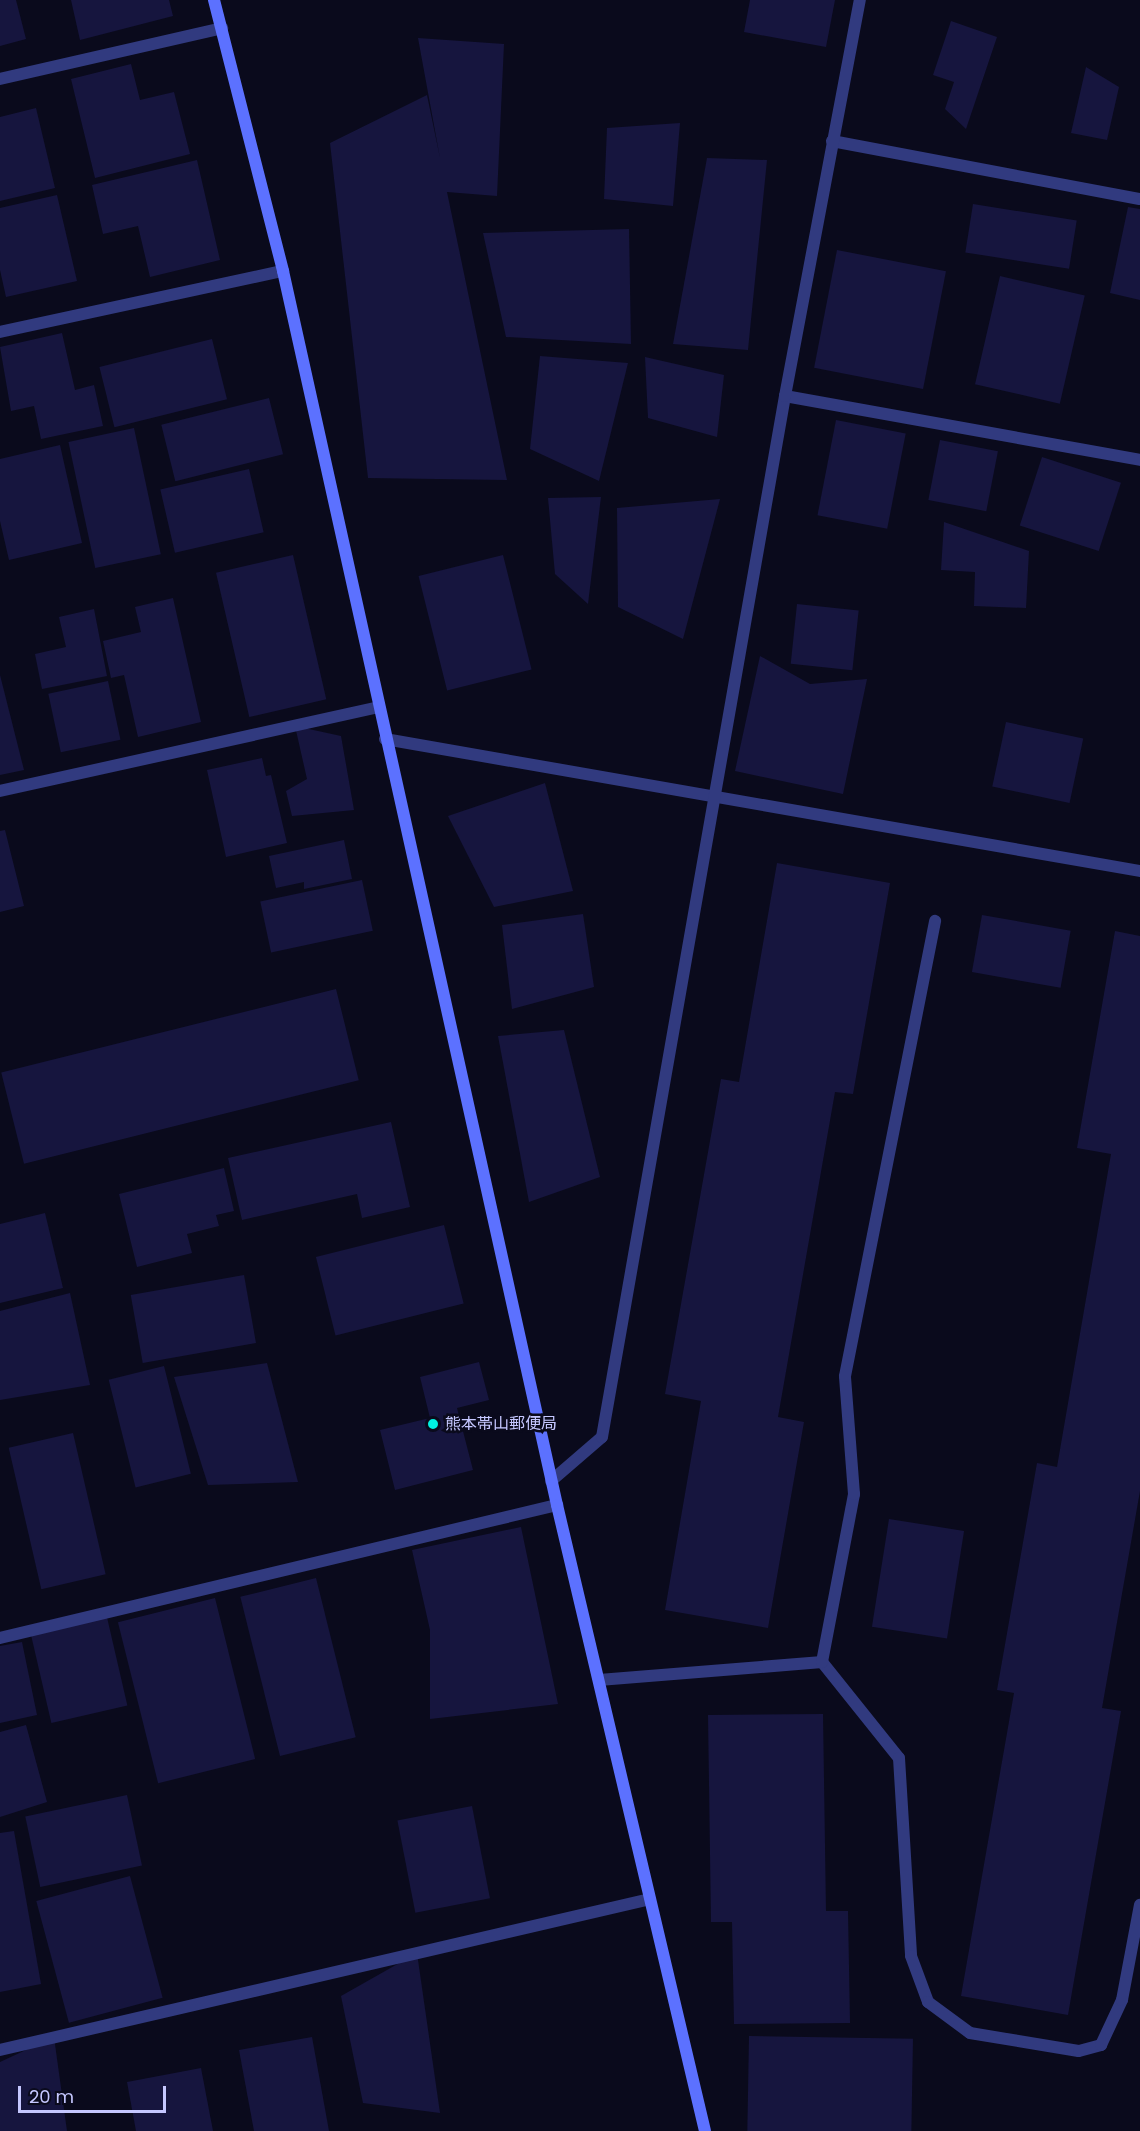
<!DOCTYPE html>
<html>
<head>
<meta charset="utf-8">
<style>
  body { margin:0 }
  #map { position:relative; width:1140px; height:2131px; overflow:hidden; background:#0a0a1c; font-family:Poppins,"Noto Sans JP",sans-serif }
  div>[style] { position:absolute }
  [style*='--x'] { left:calc(var(--x)*1px); top:calc(var(--y)*1px); width:calc(var(--w)*1px); rotate:calc(var(--a)*1deg) }
  .building>* { inset:0; background:#16153e; transform-origin:0 0 }
  .lane>* { height:12px; margin:-6px; padding:0 6px; transform-origin:6px; border-radius:6px; background:#313a7f }
  .street>* { height:12px; margin:-6px; padding:0 6px; transform-origin:6px; border-radius:6px; background:#313a7f }
  .secondary>* { height:12px; margin:-6px; padding:0 6px; transform-origin:6px; border-radius:6px; background:#5c71ff }
  .dots>* { width:16px; height:16px; translate:-50% -50%; box-sizing:border-box; border:3px solid #0a0a1c; border-radius:50% }
  span { translate:-50% -50%; white-space:nowrap; text-align:center; line-height:1.15; -webkit-text-stroke:5px #0a0a1c; paint-order:stroke }
  .poi-label { font-size:16px; color:#c5c7ff }
  .left { translate:0 -50%; text-align:left }
  .scale { position:absolute; left:18px; top:2086px; width:148px; height:27px; box-sizing:border-box; border:3px solid #c5c7ff; border-top:0; padding-left:8px; font-size:18px; line-height:21px; white-space:nowrap; color:#c5c7ff; -webkit-text-stroke:4px #0a0a1c; paint-order:stroke }
</style>
</head>
<body>
<div id="map">
  <div class="building">
    <i style="clip-path:polygon(0 0,16px 0,26px 39px,0 46px)"></i>
    <i style="clip-path:polygon(71px 0,169px 0,173px 16px,80px 40px)"></i>
    <i style="clip-path:polygon(750px 0,835px 0,826px 47px,744px 32px)"></i>
    <i style="clip-path:polygon(951px 21px,997px 37px,966px 129px,945px 109px,954px 82px,933px 75px)"></i>
    <i style="clip-path:polygon(418px 38px,504px 44px,497px 196px,447px 192px,507px 480px,368px 478px,330px 143px,427px 95px,440px 158px)"></i>
    <i style="clip-path:polygon(131px 64px,140px 100px,174px 92px,190px 154px,95px 178px,71px 79px)"></i>
    <i style="clip-path:polygon(1086px 67px,1119px 87px,1107px 140px,1071px 133px)"></i>
    <i style="clip-path:polygon(36px 108px,55px 188px,0 201px,0 117px)"></i>
    <i style="clip-path:polygon(680px 123px,673px 206px,604px 199px,607px 128px)"></i>
    <i style="clip-path:polygon(707px 158px,767px 160px,748px 350px,673px 344px)"></i>
    <i style="clip-path:polygon(197px 160px,220px 260px,150px 277px,138px 226px,103px 234px,92px 185px)"></i>
    <i style="clip-path:polygon(57px 195px,77px 281px,6px 297px,0 270px,0 208px)"></i>
    <i style="left:973px;top:204px;width:105px;height:49px;rotate:9deg"></i>
    <i style="clip-path:polygon(1128px 207px,1140px 209px,1140px 300px,1110px 293px)"></i>
    <i style="clip-path:polygon(629px 229px,631px 344px,506px 337px,483px 233px)"></i>
    <i style="left:837px;top:250px;width:111px;height:120px;rotate:11deg"></i>
    <i style="left:1000px;top:276px;width:87px;height:111px;rotate:13deg"></i>
    <i style="clip-path:polygon(62px 333px,75px 390px,94px 385px,103px 426px,41px 439px,34px 406px,11px 411px,0 347px)"></i>
    <i style="left:212px;top:339px;width:62px;height:116px;rotate:76deg"></i>
    <i style="clip-path:polygon(540px 356px,628px 363px,599px 481px,530px 449px)"></i>
    <i style="clip-path:polygon(645px 357px,724px 375px,717px 437px,648px 418px)"></i>
    <i style="left:269px;top:398px;width:58px;height:111px;rotate:76deg"></i>
    <i style="left:836px;top:420px;width:71px;height:97px;rotate:11deg"></i>
    <i style="left:134px;top:428px;width:129px;height:67px;rotate:78deg"></i>
    <i style="left:940px;top:440px;width:59px;height:61px;rotate:11deg"></i>
    <i style="clip-path:polygon(60px 445px,82px 543px,9px 560px,0 521px,0 459px)"></i>
    <i style="left:1042px;top:457px;width:83px;height:72px;rotate:18deg"></i>
    <i style="left:249px;top:469px;width:65px;height:91px;rotate:77deg"></i>
    <i style="clip-path:polygon(601px 497px,588px 604px,555px 574px,548px 498px)"></i>
    <i style="clip-path:polygon(720px 499px,683px 639px,618px 607px,617px 508px)"></i>
    <i style="clip-path:polygon(944px 522px,1029px 551px,1026px 608px,974px 606px,975px 572px,941px 570px)"></i>
    <i style="left:293px;top:555px;width:148px;height:79px;rotate:77deg"></i>
    <i style="left:503px;top:555px;width:118px;height:87px;rotate:76deg"></i>
    <i style="clip-path:polygon(173px 598px,201px 722px,138px 737px,124px 675px,111px 678px,103px 641px,141px 632px,135px 607px)"></i>
    <i style="left:797px;top:604px;width:62px;height:60px;rotate:6deg"></i>
    <i style="clip-path:polygon(94px 609px,107px 676px,42px 689px,35px 654px,66px 647px,59px 617px)"></i>
    <i style="clip-path:polygon(760px 656px,810px 684px,867px 679px,843px 794px,735px 771px)"></i>
    <i style="clip-path:polygon(0 675px,24px 770px,0 775px)"></i>
    <i style="left:108px;top:681px;width:60px;height:61px;rotate:78deg"></i>
    <i style="left:1006px;top:722px;width:79px;height:66px;rotate:12deg"></i>
    <i style="clip-path:polygon(295px 726px,341px 736px,354px 810px,292px 816px,286px 791px,307px 779px)"></i>
    <i style="clip-path:polygon(262px 758px,266px 776px,271px 775px,287px 843px,226px 857px,207px 770px)"></i>
    <i style="clip-path:polygon(545px 783px,573px 891px,494px 907px,448px 816px)"></i>
    <i style="clip-path:polygon(5px 830px,24px 906px,0 912px,0 831px)"></i>
    <i style="clip-path:polygon(344px 840px,352px 879px,304px 889px,304px 882px,276px 888px,269px 856px)"></i>
    <i style="clip-path:polygon(777px 863px,890px 883px,853px 1094px,835px 1092px,778px 1417px,804px 1422px,768px 1628px,665px 1610px,701px 1401px,665px 1394px,721px 1079px,739px 1082px)"></i>
    <i style="left:362px;top:880px;width:52px;height:104px;rotate:78deg"></i>
    <i style="clip-path:polygon(583px 914px,594px 987px,512px 1009px,502px 925px)"></i>
    <i style="left:982px;top:915px;width:90px;height:58px;rotate:10deg"></i>
    <i style="clip-path:polygon(1115px 931px,1140px 936px,1140px 1491px,1102px 1708px,1121px 1711px,1068px 2015px,961px 1996px,1014px 1693px,997px 1690px,1037px 1463px,1057px 1467px,1111px 1154px,1077px 1148px)"></i>
    <i style="left:336px;top:989px;width:94px;height:345px;rotate:76deg"></i>
    <i style="clip-path:polygon(564px 1030px,600px 1177px,529px 1202px,498px 1036px)"></i>
    <i style="clip-path:polygon(391px 1122px,410px 1207px,362px 1218px,357px 1194px,242px 1220px,228px 1158px)"></i>
    <i style="clip-path:polygon(224px 1168px,234px 1211px,216px 1215px,219px 1226px,187px 1234px,192px 1253px,137px 1267px,119px 1194px)"></i>
    <i style="clip-path:polygon(45px 1213px,63px 1288px,0 1303px,0 1224px)"></i>
    <i style="left:444px;top:1225px;width:81px;height:132px;rotate:76deg"></i>
    <i style="left:244px;top:1275px;width:69px;height:115px;rotate:80deg"></i>
    <i style="clip-path:polygon(70px 1293px,90px 1385px,0 1400px,0 1311px)"></i>
    <i style="clip-path:polygon(479px 1362px,489px 1400px,457px 1408px,473px 1470px,395px 1490px,380px 1430px,430px 1418px,420px 1377px)"></i>
    <i style="clip-path:polygon(267px 1363px,298px 1482px,208px 1485px,174px 1377px)"></i>
    <i style="left:164px;top:1366px;width:111px;height:57px;rotate:76deg"></i>
    <i style="left:73px;top:1433px;width:145px;height:66px;rotate:77deg"></i>
    <i style="left:889px;top:1519px;width:76px;height:109px;rotate:9deg"></i>
    <i style="clip-path:polygon(521px 1527px,558px 1704px,430px 1719px,430px 1630px,412px 1550px)"></i>
    <i style="left:316px;top:1578px;width:164px;height:78px;rotate:76deg"></i>
    <i style="left:215px;top:1598px;width:166px;height:100px;rotate:76deg"></i>
    <i style="left:106px;top:1613px;width:95px;height:78px;rotate:77deg"></i>
    <i style="clip-path:polygon(22px 1642px,37px 1715px,0 1723px,0 1646px)"></i>
    <i style="clip-path:polygon(823px 1714px,826px 1911px,848px 1911px,850px 2023px,734px 2024px,732px 1922px,711px 1922px,708px 1715px)"></i>
    <i style="clip-path:polygon(26px 1725px,47px 1802px,0 1817px,0 1732px)"></i>
    <i style="left:127px;top:1795px;width:72px;height:104px;rotate:78deg"></i>
    <i style="left:472px;top:1806px;width:94px;height:76px;rotate:79deg"></i>
    <i style="clip-path:polygon(14px 1831px,41px 1984px,0 1992px,0 1833px)"></i>
    <i style="left:130px;top:1876px;width:126px;height:97px;rotate:75deg"></i>
    <i style="clip-path:polygon(417px 1953px,440px 2113px,363px 2103px,341px 1996px)"></i>
    <i style="left:749px;top:2036px;width:164px;height:95px;rotate:1deg"></i>
    <i style="clip-path:polygon(54px 2037px,67px 2131px,0 2131px,0 2062px)"></i>
    <i style="clip-path:polygon(312px 2037px,329px 2131px,254px 2131px,239px 2050px)"></i>
    <i style="clip-path:polygon(201px 2068px,213px 2131px,136px 2131px,127px 2082px)"></i>
  </div>
  <div class="lane">
    <i style="--x:822;--y:1662;--w:123;--a:51.3"></i>
    <i style="--x:899;--y:1758;--w:198;--a:86.5"></i>
    <i style="--x:911;--y:1956;--w:49;--a:69.7"></i>
    <i style="--x:928;--y:2002;--w:52;--a:36.4"></i>
    <i style="--x:970;--y:2033;--w:110;--a:9.4"></i>
    <i style="--x:1079;--y:2051;--w:23;--a:-15"></i>
    <i style="--x:1101;--y:2045;--w:50;--a:-65"></i>
    <i style="--x:1122;--y:2000;--w:97;--a:-79.3"></i>
    <i style="--x:599;--y:1680;--w:224;--a:-4.6"></i>
    <i style="--x:822;--y:1662;--w:171;--a:-79.2"></i>
    <i style="--x:854;--y:1494;--w:118;--a:-94.4"></i>
    <i style="--x:845;--y:1376;--w:464;--a:-78.8"></i>
  </div>
  <div class="street">
    <i style="--x:0;--y:79;--w:228;--a:-12.9"></i>
    <i style="--x:832;--y:141;--w:313;--a:10.7"></i>
    <i style="--x:0;--y:332;--w:289;--a:-12.2"></i>
    <i style="--x:785;--y:396;--w:361;--a:10.2"></i>
    <i style="--x:385;--y:739;--w:766;--a:9.92"></i>
    <i style="--x:0;--y:791;--w:387;--a:-12.5"></i>
    <i style="--x:551;--y:1481;--w:67;--a:-40.8"></i>
    <i style="--x:602;--y:1437;--w:1057;--a:-80.03"></i>
    <i style="--x:785;--y:396;--w:403;--a:-79.3"></i>
    <i style="--x:0;--y:1638;--w:573;--a:-13.43"></i>
    <i style="--x:0;--y:2050;--w:667;--a:-13.08"></i>
  </div>
  <div class="secondary">
    <i style="--x:214;--y:0;--w:280;--a:75.7"></i>
    <i style="--x:283;--y:271;--w:1264;--a:77.48"></i>
    <i style="--x:557;--y:1505;--w:643;--a:76.7"></i>
  </div>
  <div class="dots">
    <i style="left:433px;top:1424px;background:#00f0e2"></i>
  </div>
  <div class="poi-label">
    <span class="left" style="left:445px;top:1424px">熊本帯山郵便局</span>
  </div>
  <div class="scale">20 m</div>
</div>
</body>
</html>
